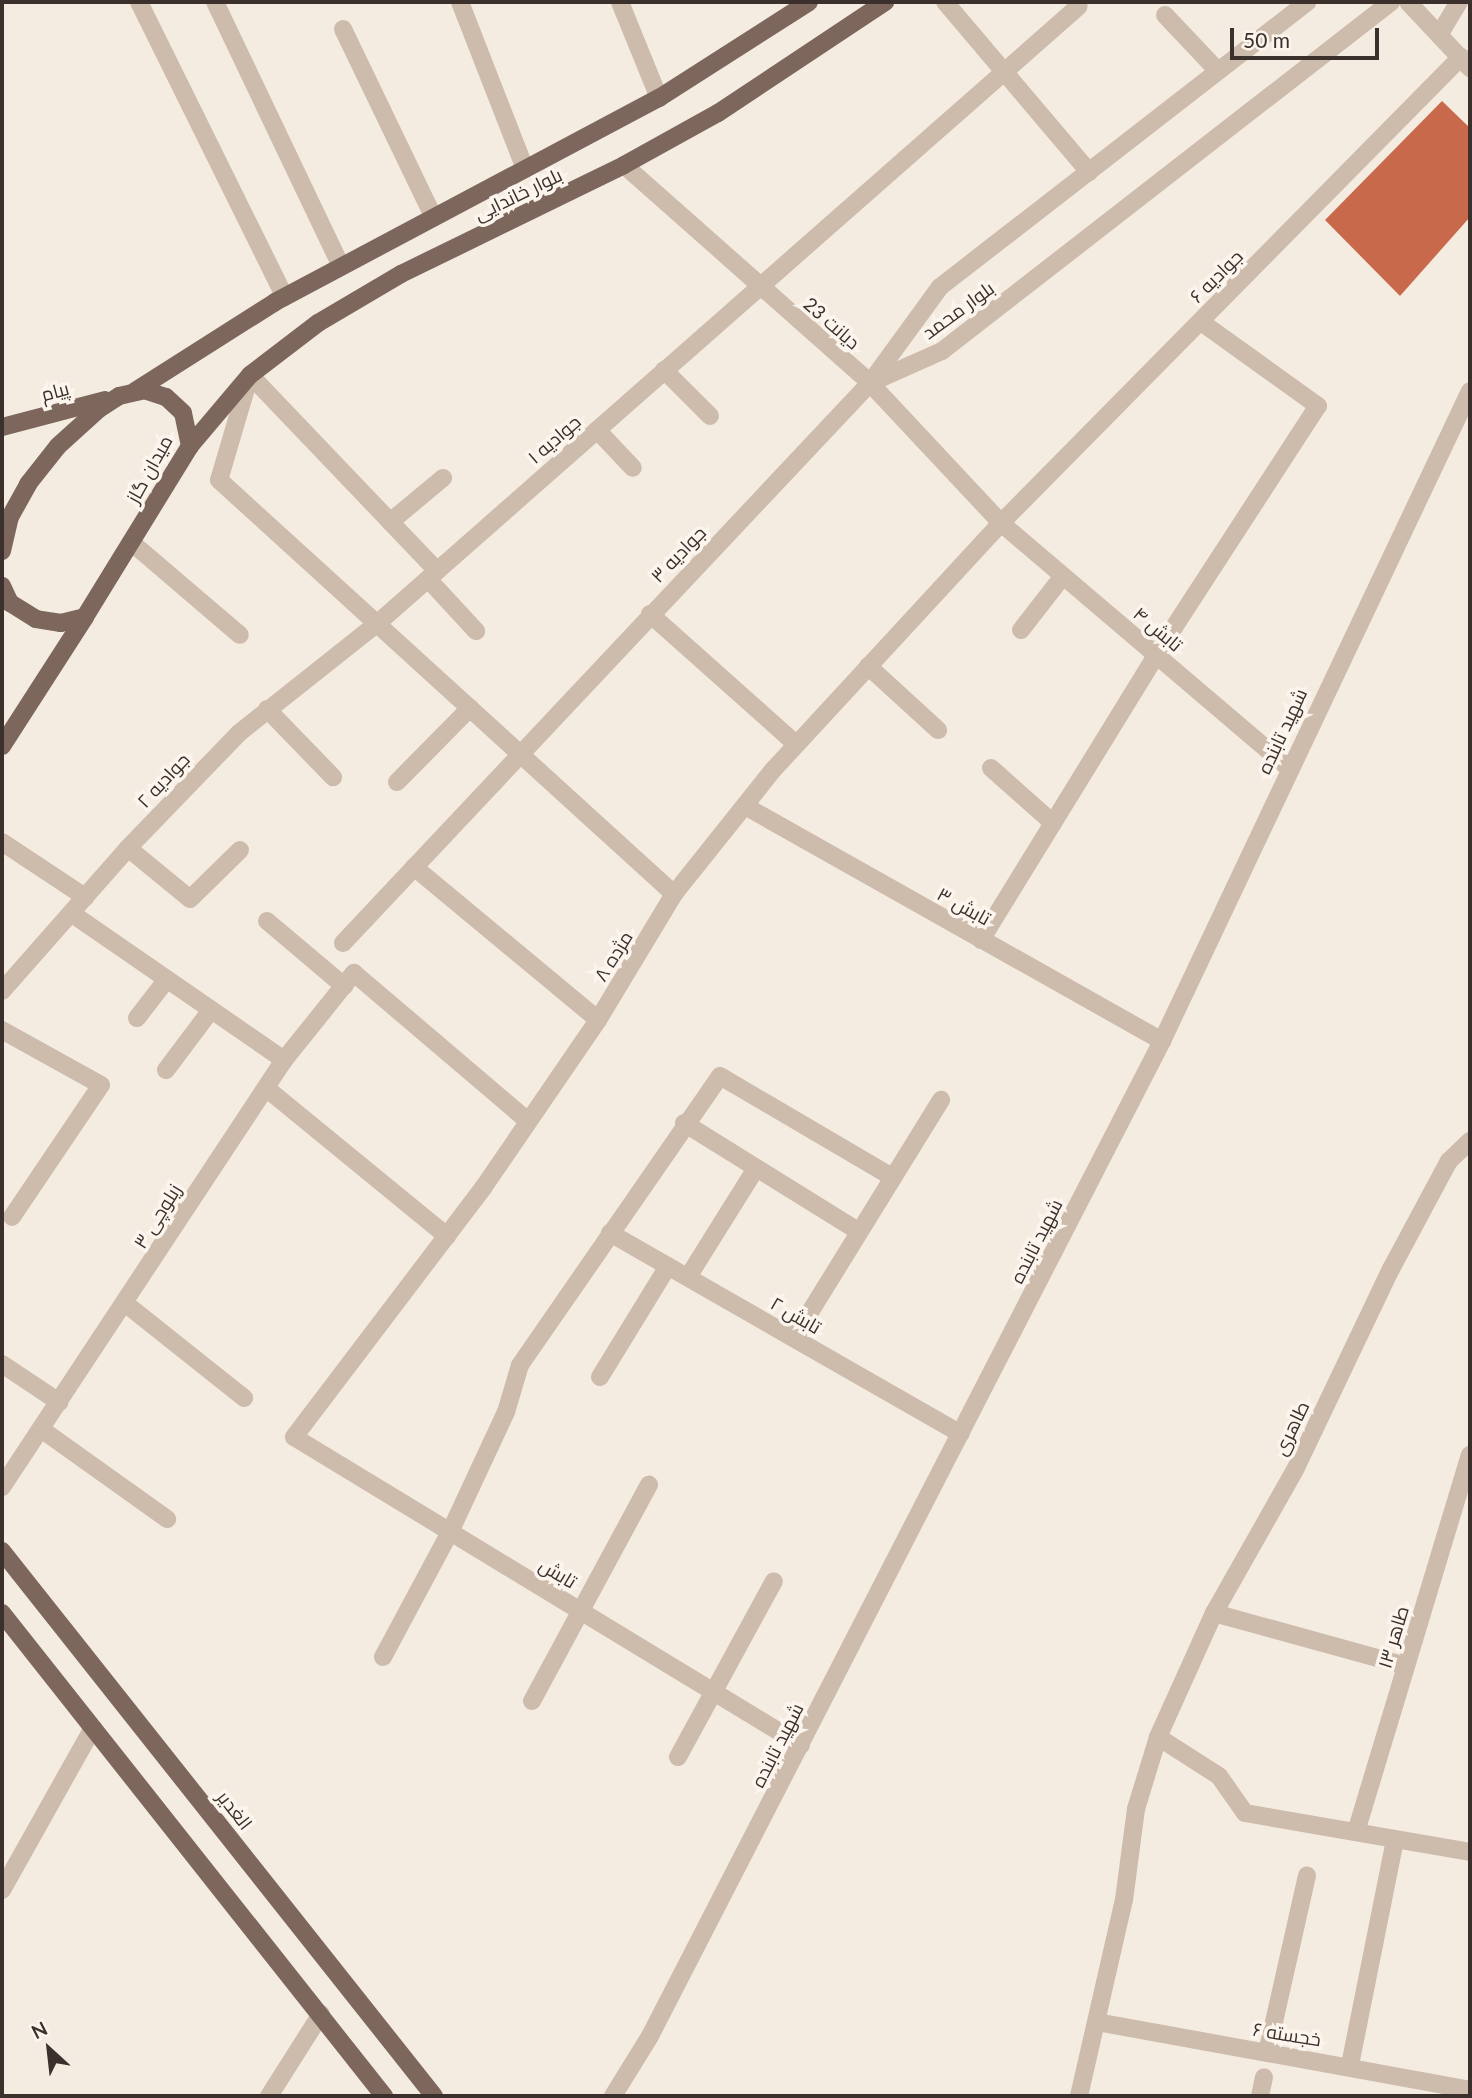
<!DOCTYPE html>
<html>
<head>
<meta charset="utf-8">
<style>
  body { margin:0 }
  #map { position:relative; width:1472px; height:2098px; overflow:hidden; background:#f4ebe1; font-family:Lato,Cairo,sans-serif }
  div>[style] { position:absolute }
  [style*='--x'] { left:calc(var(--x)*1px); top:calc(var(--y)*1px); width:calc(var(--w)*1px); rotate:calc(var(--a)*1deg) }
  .building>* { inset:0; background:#c8694b }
  .minor>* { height:18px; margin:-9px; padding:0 9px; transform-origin:9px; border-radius:9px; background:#cdbbac }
  .major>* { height:18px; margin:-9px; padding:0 9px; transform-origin:9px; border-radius:9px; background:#7d675c }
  span { translate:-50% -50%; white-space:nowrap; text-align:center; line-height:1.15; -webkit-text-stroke:7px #fbf5ee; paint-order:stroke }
  .street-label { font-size:19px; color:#3b302b }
  .frame { position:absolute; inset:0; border:4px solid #3b302b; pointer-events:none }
  .north { position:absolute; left:14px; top:2014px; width:70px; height:70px; -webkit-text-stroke:5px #fbf5ee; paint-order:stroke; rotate:333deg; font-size:19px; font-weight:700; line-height:28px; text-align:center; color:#3b302b }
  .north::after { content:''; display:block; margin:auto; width:24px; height:32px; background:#3b302b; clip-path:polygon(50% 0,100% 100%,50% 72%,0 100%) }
  .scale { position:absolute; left:1230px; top:28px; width:149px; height:32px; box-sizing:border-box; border:4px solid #3b302b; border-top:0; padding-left:9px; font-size:21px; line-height:24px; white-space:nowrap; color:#3b302b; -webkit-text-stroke:5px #fbf5ee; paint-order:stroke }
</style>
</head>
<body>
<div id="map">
  <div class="building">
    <i style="clip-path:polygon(1442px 101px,1470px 128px,1470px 217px,1400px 296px,1325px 220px)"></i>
  </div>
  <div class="minor">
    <i style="--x:139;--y:2;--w:329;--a:63.7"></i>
    <i style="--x:215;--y:2;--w:293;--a:64.5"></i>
    <i style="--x:460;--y:2;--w:179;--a:68.7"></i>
    <i style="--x:620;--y:2;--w:104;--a:67.9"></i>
    <i style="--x:945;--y:2;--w:223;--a:49.7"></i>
    <i style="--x:1408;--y:2;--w:91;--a:46.8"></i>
    <i style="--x:1165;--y:15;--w:77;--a:46.6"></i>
    <i style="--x:343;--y:29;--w:208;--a:64.3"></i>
    <i style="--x:1439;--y:35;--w:39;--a:-59"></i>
    <i style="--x:624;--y:165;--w:329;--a:41.5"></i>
    <i style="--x:870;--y:383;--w:192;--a:46.9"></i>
    <i style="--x:1001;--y:523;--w:377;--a:40.4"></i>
    <i style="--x:664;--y:370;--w:65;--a:45"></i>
    <i style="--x:250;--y:375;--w:109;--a:106.4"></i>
    <i style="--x:219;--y:480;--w:615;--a:42.3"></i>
    <i style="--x:250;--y:375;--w:271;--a:46.3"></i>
    <i style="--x:870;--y:383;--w:79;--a:-24"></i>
    <i style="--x:942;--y:351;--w:569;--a:-37.86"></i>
    <i style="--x:597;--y:430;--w:52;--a:46.5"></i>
    <i style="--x:390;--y:522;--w:69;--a:-39.7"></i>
    <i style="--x:131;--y:542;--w:143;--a:40.5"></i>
    <i style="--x:428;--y:579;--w:71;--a:47.3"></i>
    <i style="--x:650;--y:614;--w:195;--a:41.7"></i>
    <i style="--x:1021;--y:630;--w:68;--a:-52.1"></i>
    <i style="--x:868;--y:666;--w:95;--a:42.4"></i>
    <i style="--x:267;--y:709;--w:95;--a:45.9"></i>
    <i style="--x:991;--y:768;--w:83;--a:41.6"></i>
    <i style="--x:397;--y:782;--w:104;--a:-45.4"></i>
    <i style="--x:745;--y:806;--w:479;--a:29.4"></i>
    <i style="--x:2;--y:842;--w:100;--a:33.5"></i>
    <i style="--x:128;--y:848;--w:80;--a:39.4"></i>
    <i style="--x:190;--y:899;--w:70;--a:-44.4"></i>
    <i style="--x:414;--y:867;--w:239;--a:39.7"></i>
    <i style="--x:71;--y:913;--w:259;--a:34.6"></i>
    <i style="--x:267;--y:921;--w:101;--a:40.2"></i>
    <i style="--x:981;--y:940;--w:334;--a:-58.4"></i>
    <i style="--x:1156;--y:655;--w:297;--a:-57"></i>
    <i style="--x:1318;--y:406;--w:144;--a:-144.3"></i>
    <i style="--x:343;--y:943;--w:769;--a:-46.74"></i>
    <i style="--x:870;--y:383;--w:119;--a:-53.9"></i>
    <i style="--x:940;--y:287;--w:465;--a:-37.8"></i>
    <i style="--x:2;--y:991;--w:191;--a:-48.6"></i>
    <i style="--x:128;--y:848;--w:160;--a:-46"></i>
    <i style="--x:239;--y:733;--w:179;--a:-38.4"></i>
    <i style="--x:379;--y:622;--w:932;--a:-41.35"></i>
    <i style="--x:137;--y:1018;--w:49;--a:-52.4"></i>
    <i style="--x:2;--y:1030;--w:113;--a:29.1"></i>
    <i style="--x:101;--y:1085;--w:159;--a:124"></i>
    <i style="--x:166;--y:1070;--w:75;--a:-53.1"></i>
    <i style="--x:266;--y:1088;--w:234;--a:39.3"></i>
    <i style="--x:684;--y:1123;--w:205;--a:31.8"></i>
    <i style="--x:610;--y:1233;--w:404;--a:29.8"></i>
    <i style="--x:688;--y:1277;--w:128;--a:-58"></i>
    <i style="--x:126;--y:1304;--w:151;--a:38.5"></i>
    <i style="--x:794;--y:1338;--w:280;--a:-58.3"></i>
    <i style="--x:2;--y:1364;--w:69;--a:33.7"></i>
    <i style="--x:600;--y:1377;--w:130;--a:-58.5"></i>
    <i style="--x:41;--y:1429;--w:155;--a:35.5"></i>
    <i style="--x:2;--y:1487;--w:512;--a:-56.56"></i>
    <i style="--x:284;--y:1060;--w:112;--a:-51.2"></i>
    <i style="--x:354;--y:973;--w:228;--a:40.4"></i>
    <i style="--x:1214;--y:1613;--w:199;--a:15.4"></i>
    <i style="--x:383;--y:1657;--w:142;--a:-61.8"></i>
    <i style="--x:450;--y:1532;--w:132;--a:-65"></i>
    <i style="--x:506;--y:1412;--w:49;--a:-73.4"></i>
    <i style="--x:520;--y:1365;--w:351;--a:-55.3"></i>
    <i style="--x:720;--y:1076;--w:199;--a:30.4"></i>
    <i style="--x:532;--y:1701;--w:246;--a:-61.6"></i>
    <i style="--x:1158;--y:1737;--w:72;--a:32.6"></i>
    <i style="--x:1219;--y:1776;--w:45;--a:54.9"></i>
    <i style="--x:1245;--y:1813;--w:228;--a:9.8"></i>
    <i style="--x:801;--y:1745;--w:593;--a:-148.72"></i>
    <i style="--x:294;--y:1437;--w:313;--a:-52.8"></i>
    <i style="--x:483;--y:1188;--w:204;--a:-55.6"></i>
    <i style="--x:598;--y:1020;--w:147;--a:-58.9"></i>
    <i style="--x:674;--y:894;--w:159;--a:-51.4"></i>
    <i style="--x:773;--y:770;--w:336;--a:-47.3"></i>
    <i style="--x:1001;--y:523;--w:655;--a:-45.37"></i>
    <i style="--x:678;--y:1757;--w:200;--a:-61.4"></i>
    <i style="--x:1356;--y:1832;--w:394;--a:-73.2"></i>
    <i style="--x:2;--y:1890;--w:186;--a:-60.7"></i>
    <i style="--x:1097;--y:2022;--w:379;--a:10.3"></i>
    <i style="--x:1267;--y:2053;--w:182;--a:-77.3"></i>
    <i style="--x:1350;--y:2065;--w:230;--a:-78.7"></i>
    <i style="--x:269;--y:2096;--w:97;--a:-57.6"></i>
    <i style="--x:613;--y:2096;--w:70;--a:-58.3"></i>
    <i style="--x:650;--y:2036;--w:1119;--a:-62.77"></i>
    <i style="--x:1162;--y:1041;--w:719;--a:-64.65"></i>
    <i style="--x:1079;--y:2096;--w:201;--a:-77.1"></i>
    <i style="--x:1124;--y:1900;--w:92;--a:-82.5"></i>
    <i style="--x:1136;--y:1809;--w:75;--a:-73"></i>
    <i style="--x:1158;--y:1737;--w:136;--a:-65.7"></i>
    <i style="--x:1214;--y:1613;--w:164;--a:-60.5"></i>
    <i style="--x:1295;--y:1470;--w:223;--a:-64.5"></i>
    <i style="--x:1391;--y:1269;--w:123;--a:-61.8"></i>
    <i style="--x:1449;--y:1161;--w:29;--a:-44"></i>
    <i style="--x:1260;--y:2096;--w:19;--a:-78"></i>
  </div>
  <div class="major">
    <i style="--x:135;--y:391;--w:166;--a:-32.4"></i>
    <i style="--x:275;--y:302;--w:435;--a:-28"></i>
    <i style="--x:659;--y:98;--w:178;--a:-32.6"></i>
    <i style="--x:2;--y:427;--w:106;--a:-14.7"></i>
    <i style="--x:190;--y:446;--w:93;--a:-49.8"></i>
    <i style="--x:250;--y:375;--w:86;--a:-37.4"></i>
    <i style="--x:318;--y:323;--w:96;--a:-30.6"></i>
    <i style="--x:401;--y:274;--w:248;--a:-26"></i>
    <i style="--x:624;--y:165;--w:107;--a:-29"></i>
    <i style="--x:718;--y:113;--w:201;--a:-33.6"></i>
    <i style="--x:2;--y:551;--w:35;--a:-77"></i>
    <i style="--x:10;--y:517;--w:38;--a:-61"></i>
    <i style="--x:28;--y:484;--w:48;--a:-51.7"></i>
    <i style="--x:58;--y:446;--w:55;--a:-42.1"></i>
    <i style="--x:99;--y:409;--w:24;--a:-33"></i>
    <i style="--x:119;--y:396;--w:26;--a:-13"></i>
    <i style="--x:144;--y:390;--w:23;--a:18"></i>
    <i style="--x:166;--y:397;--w:23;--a:43"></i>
    <i style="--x:183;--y:413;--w:34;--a:78"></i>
    <i style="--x:190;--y:446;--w:201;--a:121.6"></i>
    <i style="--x:85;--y:617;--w:25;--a:166"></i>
    <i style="--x:61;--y:623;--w:25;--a:-171"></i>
    <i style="--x:36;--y:619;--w:31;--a:-148"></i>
    <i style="--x:10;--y:603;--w:19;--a:-115"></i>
    <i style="--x:2;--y:746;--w:153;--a:-57.2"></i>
    <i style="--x:2;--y:1551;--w:695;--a:51.6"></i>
    <i style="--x:2;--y:1613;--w:616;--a:51.66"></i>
  </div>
  <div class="street-label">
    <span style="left:518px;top:194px;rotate:-26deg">بلوار خاندایی</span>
    <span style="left:1216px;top:276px;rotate:-45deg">جوادیه ۶</span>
    <span style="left:958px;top:310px;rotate:-36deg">بلوار محمد</span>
    <span style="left:832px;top:323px;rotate:41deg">دیانت 23</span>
    <span style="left:55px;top:391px;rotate:-15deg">پیام</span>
    <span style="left:554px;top:439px;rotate:-41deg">جوادیه ۱</span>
    <span style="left:149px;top:469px;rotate:-61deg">میدان گاز</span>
    <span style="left:678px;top:554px;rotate:-46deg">جوادیه ۳</span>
    <span style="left:1158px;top:629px;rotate:40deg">تابش ۴</span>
    <span style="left:1282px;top:731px;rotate:-65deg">شهید تابنده</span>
    <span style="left:163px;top:780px;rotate:-47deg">جوادیه ۲</span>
    <span style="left:964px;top:906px;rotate:29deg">تابش ۳</span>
    <span style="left:613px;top:956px;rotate:-58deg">مژده ۸</span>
    <span style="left:157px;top:1216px;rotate:-58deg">زیلوچی ۳</span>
    <span style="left:1036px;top:1241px;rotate:-63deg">شهید تابنده</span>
    <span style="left:796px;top:1315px;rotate:30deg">تابش ۲</span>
    <span style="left:1291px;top:1428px;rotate:-64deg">طاهری</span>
    <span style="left:558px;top:1573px;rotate:31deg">تابش</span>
    <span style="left:1393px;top:1637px;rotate:-73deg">طاهر ۱۳</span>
    <span style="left:777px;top:1745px;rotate:-63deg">شهید تابنده</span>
    <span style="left:235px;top:1810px;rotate:52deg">الغدیر</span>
    <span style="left:1287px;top:2034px;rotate:9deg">خجسته ۶</span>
  </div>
  <div class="frame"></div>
  <div class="north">N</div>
  <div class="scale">50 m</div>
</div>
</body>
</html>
